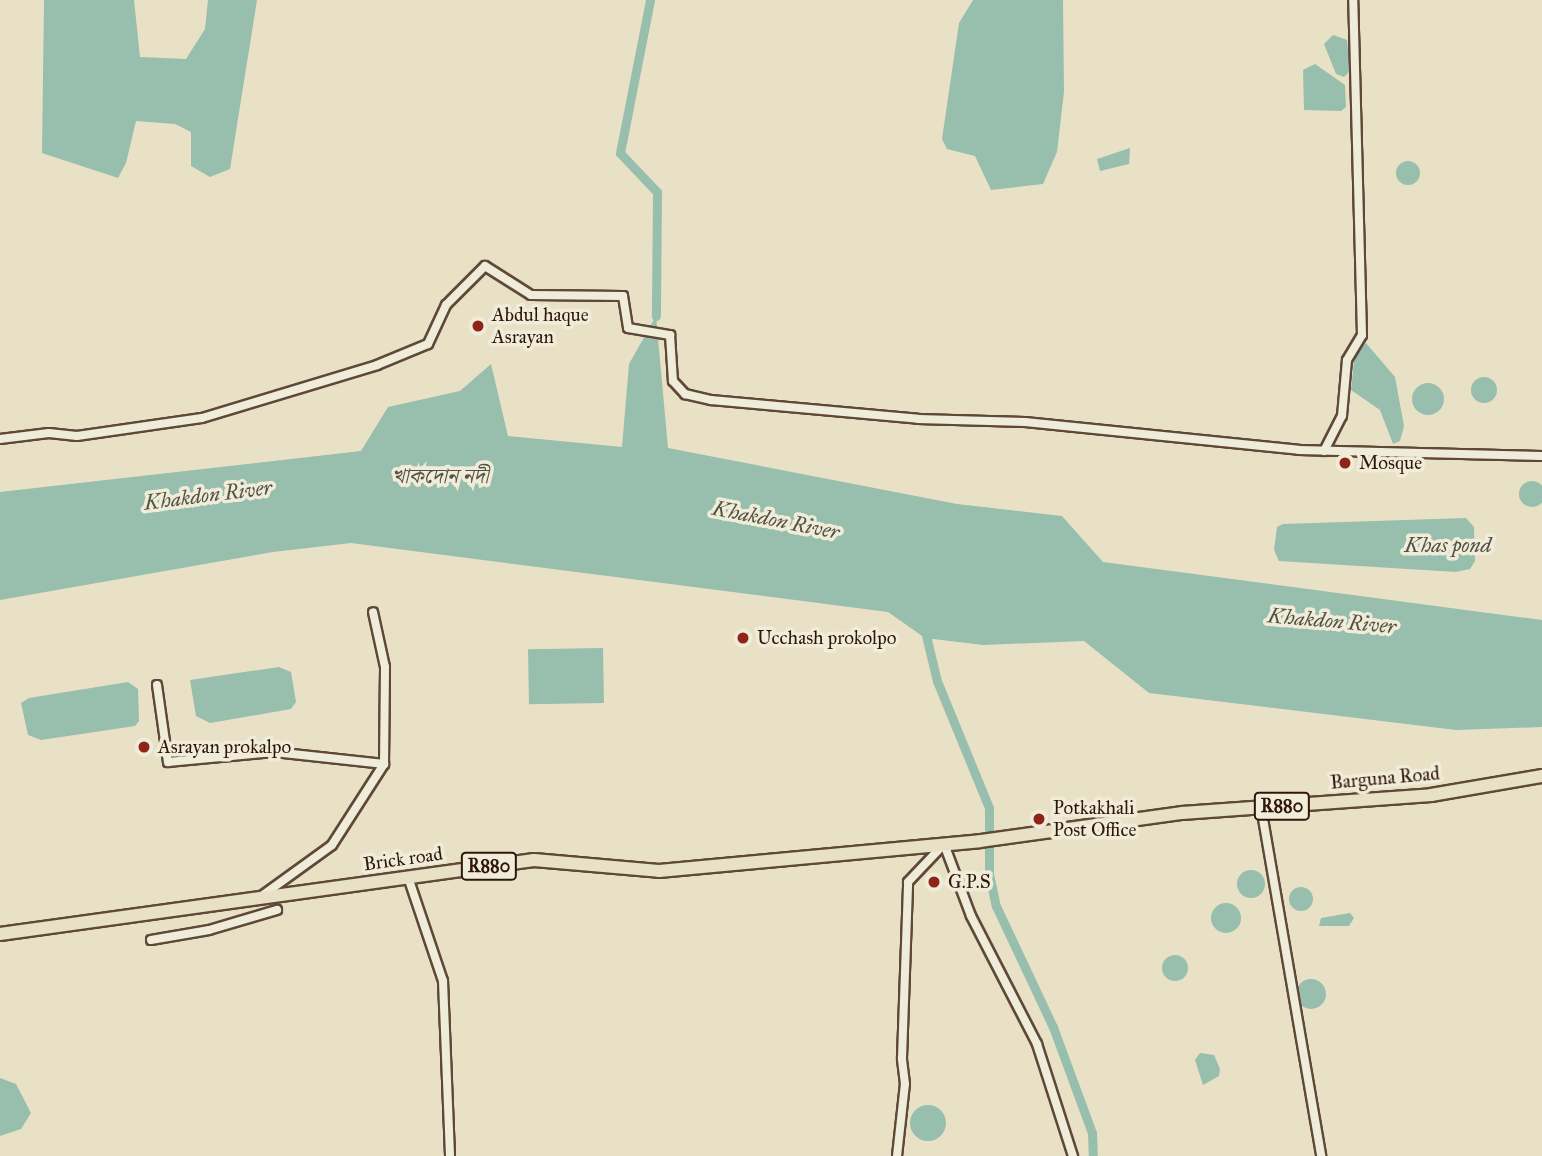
<!DOCTYPE html>
<html>
<head>
<meta charset="utf-8">
<style>
  body { margin:0 }
  #map { position:relative; width:1542px; height:1156px; overflow:hidden; background:#e8e1c6; font-family:"IM FELL Great Primer","Noto Serif Bengali",serif }
  div>[style] { position:absolute }
  [style*='--x'] { left:calc(var(--x)*1px); top:calc(var(--y)*1px); width:calc(var(--w)*1px); rotate:calc(var(--a)*1deg) }
  .water>* { inset:0; background:#98beae; transform-origin:0 0 }
  .round { border-radius:50% }
  .canal>* { height:9px; margin:-4.5px; padding:0 4.5px; transform-origin:4.5px; border-radius:4.5px; background:#98beae }
  .roads { filter:drop-shadow(2px 0 #5e4938) drop-shadow(-2px 0 #5e4938) drop-shadow(0 2px #5e4938) drop-shadow(0 -2px #5e4938) }
  .minor>* { height:8px; margin:-4px; padding:0 4px; transform-origin:4px; border-radius:4px; background:#f0ecda }
  .primary>* { height:12px; margin:-6px; padding:0 6px; transform-origin:6px; border-radius:6px; background:#e8e1c6 }
  .dots>* { width:19px; height:19px; translate:-50% -50%; box-sizing:border-box; border:4px solid #f0ecda; border-radius:50% }
  span { translate:-50% -50%; white-space:nowrap; text-align:center; line-height:1.15; -webkit-text-stroke:7px #f0ecda; paint-order:stroke }
  .shield-label span { padding:2px 5px; background:#f0ecda; border:2px solid; border-radius:5px; -webkit-text-stroke-width:0 }
  .shield-label { font-size:18px; color:#301608; font-weight:700 }
  .poi-label { font-size:19px; color:#301608 }
  .left { translate:0 -50%; text-align:left }
  .street-label { font-size:19px; color:#301608 }
  .water-label { font-size:21px; color:#545142; font-style:italic }
</style>
</head>
<body>
<div id="map">
  <div class="water">
    <i style="clip-path:polygon(44px 0,134px 0,140px 57px,186px 59px,205px 29px,208px 0,257px 0,230px 169px,210px 177px,191px 166px,191px 132px,175px 124px,136px 121px,126px 163px,118px 178px,42px 153px)"></i>
    <i style="clip-path:polygon(1063px 0,1064px 92px,1057px 152px,1043px 184px,991px 190px,975px 156px,947px 149px,942px 139px,959px 23px,973px 0)"></i>
    <i style="clip-path:polygon(1333px 35px,1347px 40px,1350px 71px,1344px 77px,1336px 74px,1324px 44px)"></i>
    <i style="clip-path:polygon(1315px 64px,1345px 85px,1346px 107px,1341px 111px,1304px 110px,1303px 70px)"></i>
    <i style="clip-path:polygon(1130px 148px,1129px 164px,1100px 171px,1097px 159px)"></i>
    <i class="round" style="left:1396px;top:161px;width:24px;height:24px"></i>
    <i style="clip-path:polygon(656px 316px,668px 448px,957px 504px,1062px 516px,1103px 562px,1542px 620px,1542px 727px,1456px 730px,1149px 693px,1084px 641px,983px 645px,925px 638px,888px 612px,351px 543px,273px 552px,0 600px,0 492px,361px 451px,388px 407px,460px 391px,491px 364px,508px 436px,622px 447px,629px 364px)"></i>
    <i style="clip-path:polygon(1366px 343px,1395px 377px,1404px 426px,1400px 441px,1393px 444px,1380px 410px,1351px 390px,1355px 352px)"></i>
    <i class="round" style="left:1471px;top:377px;width:26px;height:26px"></i>
    <i class="round" style="left:1412px;top:383px;width:32px;height:32px"></i>
    <i class="round" style="left:1519px;top:481px;width:26px;height:26px"></i>
    <i style="clip-path:polygon(1466px 518px,1474px 527px,1475px 561px,1470px 569px,1456px 572px,1279px 561px,1274px 550px,1277px 527px,1283px 524px)"></i>
    <i style="left:603px;top:648px;width:55px;height:75px;rotate:89deg"></i>
    <i style="clip-path:polygon(279px 667px,291px 672px,296px 702px,291px 709px,210px 723px,196px 716px,190px 680px)"></i>
    <i style="clip-path:polygon(128px 682px,138px 689px,139px 721px,135px 726px,41px 740px,28px 735px,21px 703px,29px 698px)"></i>
    <i class="round" style="left:1237px;top:870px;width:28px;height:28px"></i>
    <i class="round" style="left:1289px;top:887px;width:24px;height:24px"></i>
    <i class="round" style="left:1211px;top:903px;width:30px;height:30px"></i>
    <i style="clip-path:polygon(1350px 913px,1354px 918px,1349px 926px,1319px 926px,1321px 918px)"></i>
    <i class="round" style="left:1162px;top:955px;width:26px;height:26px"></i>
    <i class="round" style="left:1296px;top:979px;width:30px;height:30px"></i>
    <i style="clip-path:polygon(1200px 1053px,1214px 1055px,1220px 1069px,1219px 1076px,1203px 1085px,1195px 1060px)"></i>
    <i style="clip-path:polygon(0 1078px,16px 1084px,31px 1113px,21px 1129px,0 1136px)"></i>
    <i class="round" style="left:910px;top:1105px;width:36px;height:36px"></i>
  </div>
  <div class="canal">
    <i style="--x:650;--y:0;--w:156;--a:101.1"></i>
    <i style="--x:620;--y:153;--w:54;--a:46.5"></i>
    <i style="--x:657;--y:192;--w:124;--a:90.5"></i>
    <i style="--x:924;--y:627;--w:56;--a:76.5"></i>
    <i style="--x:937;--y:681;--w:137;--a:67.7"></i>
    <i style="--x:989;--y:808;--w:66;--a:90"></i>
    <i style="--x:989;--y:874;--w:33;--a:78"></i>
    <i style="--x:996;--y:906;--w:134;--a:64.8"></i>
    <i style="--x:1053;--y:1027;--w:113;--a:69.8"></i>
    <i style="--x:1092;--y:1133;--w:23;--a:88"></i>
  </div>
  <div class="roads">
    <div class="minor">
      <i style="--x:0;--y:439;--w:49;--a:-7"></i>
      <i style="--x:49;--y:433;--w:28;--a:6"></i>
      <i style="--x:77;--y:436;--w:126;--a:-8.2"></i>
      <i style="--x:202;--y:418;--w:183;--a:-16.8"></i>
      <i style="--x:377;--y:365;--w:55;--a:-22.4"></i>
      <i style="--x:428;--y:344;--w:43;--a:-65.2"></i>
      <i style="--x:446;--y:305;--w:55;--a:-45"></i>
      <i style="--x:485;--y:266;--w:54;--a:32.2"></i>
      <i style="--x:531;--y:295;--w:92;--a:0.6"></i>
      <i style="--x:623;--y:296;--w:32;--a:81"></i>
      <i style="--x:628;--y:328;--w:43;--a:9.5"></i>
      <i style="--x:670;--y:335;--w:46;--a:86.3"></i>
      <i style="--x:673;--y:381;--w:18;--a:47"></i>
      <i style="--x:685;--y:394;--w:27;--a:13"></i>
      <i style="--x:711;--y:400;--w:208;--a:5.2"></i>
      <i style="--x:918;--y:419;--w:107;--a:1.6"></i>
      <i style="--x:1025;--y:422;--w:275;--a:5.8"></i>
      <i style="--x:1299;--y:450;--w:243;--a:1.4"></i>
      <i style="--x:1324;--y:451;--w:39;--a:-63"></i>
      <i style="--x:1342;--y:416;--w:56;--a:-84.9"></i>
      <i style="--x:1347;--y:360;--w:29;--a:-59"></i>
      <i style="--x:1362;--y:335;--w:335;--a:-91.5"></i>
      <i style="--x:157;--y:685;--w:78;--a:81.9"></i>
      <i style="--x:168;--y:762;--w:106;--a:-5.4"></i>
      <i style="--x:274;--y:752;--w:111;--a:6.2"></i>
      <i style="--x:1261;--y:807;--w:354;--a:80.2"></i>
      <i style="--x:408;--y:877;--w:110;--a:71.4"></i>
      <i style="--x:443;--y:981;--w:175;--a:87.7"></i>
      <i style="--x:263;--y:895;--w:85;--a:-35.9"></i>
      <i style="--x:332;--y:845;--w:96;--a:-57.3"></i>
      <i style="--x:384;--y:764;--w:97;--a:-89.4"></i>
      <i style="--x:385;--y:667;--w:56;--a:-102.3"></i>
      <i style="--x:151;--y:940;--w:59;--a:-9.8"></i>
      <i style="--x:209;--y:930;--w:71;--a:-16.4"></i>
      <i style="--x:897;--y:1156;--w:72;--a:-83.7"></i>
      <i style="--x:905;--y:1084;--w:26;--a:-97"></i>
      <i style="--x:902;--y:1058;--w:176;--a:-88"></i>
      <i style="--x:908;--y:882;--w:52;--a:-46.5"></i>
      <i style="--x:944;--y:844;--w:77;--a:69.4"></i>
      <i style="--x:971;--y:916;--w:144;--a:62.7"></i>
      <i style="--x:1037;--y:1044;--w:118;--a:72.2"></i>
    </div>
    <div class="primary">
      <i style="--x:0;--y:934;--w:539;--a:-7.89"></i>
      <i style="--x:534;--y:860;--w:125;--a:5"></i>
      <i style="--x:659;--y:871;--w:322;--a:-5.3"></i>
      <i style="--x:980;--y:841;--w:204;--a:-7.9"></i>
      <i style="--x:1182;--y:813;--w:250;--a:-4.1"></i>
      <i style="--x:1431;--y:795;--w:113;--a:-9.7"></i>
    </div>
  </div>
  <div class="dots">
    <i style="left:478px;top:326px;background:#8f2418"></i>
    <i style="left:1345px;top:463px;background:#8f2418"></i>
    <i style="left:743px;top:638px;background:#8f2418"></i>
    <i style="left:144px;top:747px;background:#8f2418"></i>
    <i style="left:1039px;top:819px;background:#8f2418"></i>
    <i style="left:934px;top:882px;background:#8f2418"></i>
  </div>
  <div class="shield-label">
    <span style="left:1282px;top:806px">R880</span>
    <span style="left:489px;top:866px">R880</span>
  </div>
  <div class="poi-label">
    <span class="left" style="left:492px;top:326px">Abdul haque<br>Asrayan</span>
    <span class="left" style="left:1359px;top:463px">Mosque</span>
    <span class="left" style="left:757px;top:638px">Ucchash prokolpo</span>
    <span class="left" style="left:158px;top:747px">Asrayan prokalpo</span>
    <span class="left" style="left:1053px;top:819px">Potkakhali<br>Post Office</span>
    <span class="left" style="left:948px;top:882px">G.P.S</span>
  </div>
  <div class="street-label">
    <span style="left:1385px;top:778px;rotate:-5deg">Barguna Road</span>
    <span style="left:403px;top:859px;rotate:-8deg">Brick road</span>
  </div>
  <div class="water-label">
    <span style="left:440px;top:476px">খাকদোন নদী</span>
    <span style="left:208px;top:495px;rotate:-7deg">Khakdon River</span>
    <span style="left:776px;top:520px;rotate:11deg">Khakdon River</span>
    <span style="left:1448px;top:545px">Khas pond</span>
    <span style="left:1332px;top:621px;rotate:5deg">Khakdon River</span>
  </div>
</div>
</body>
</html>
